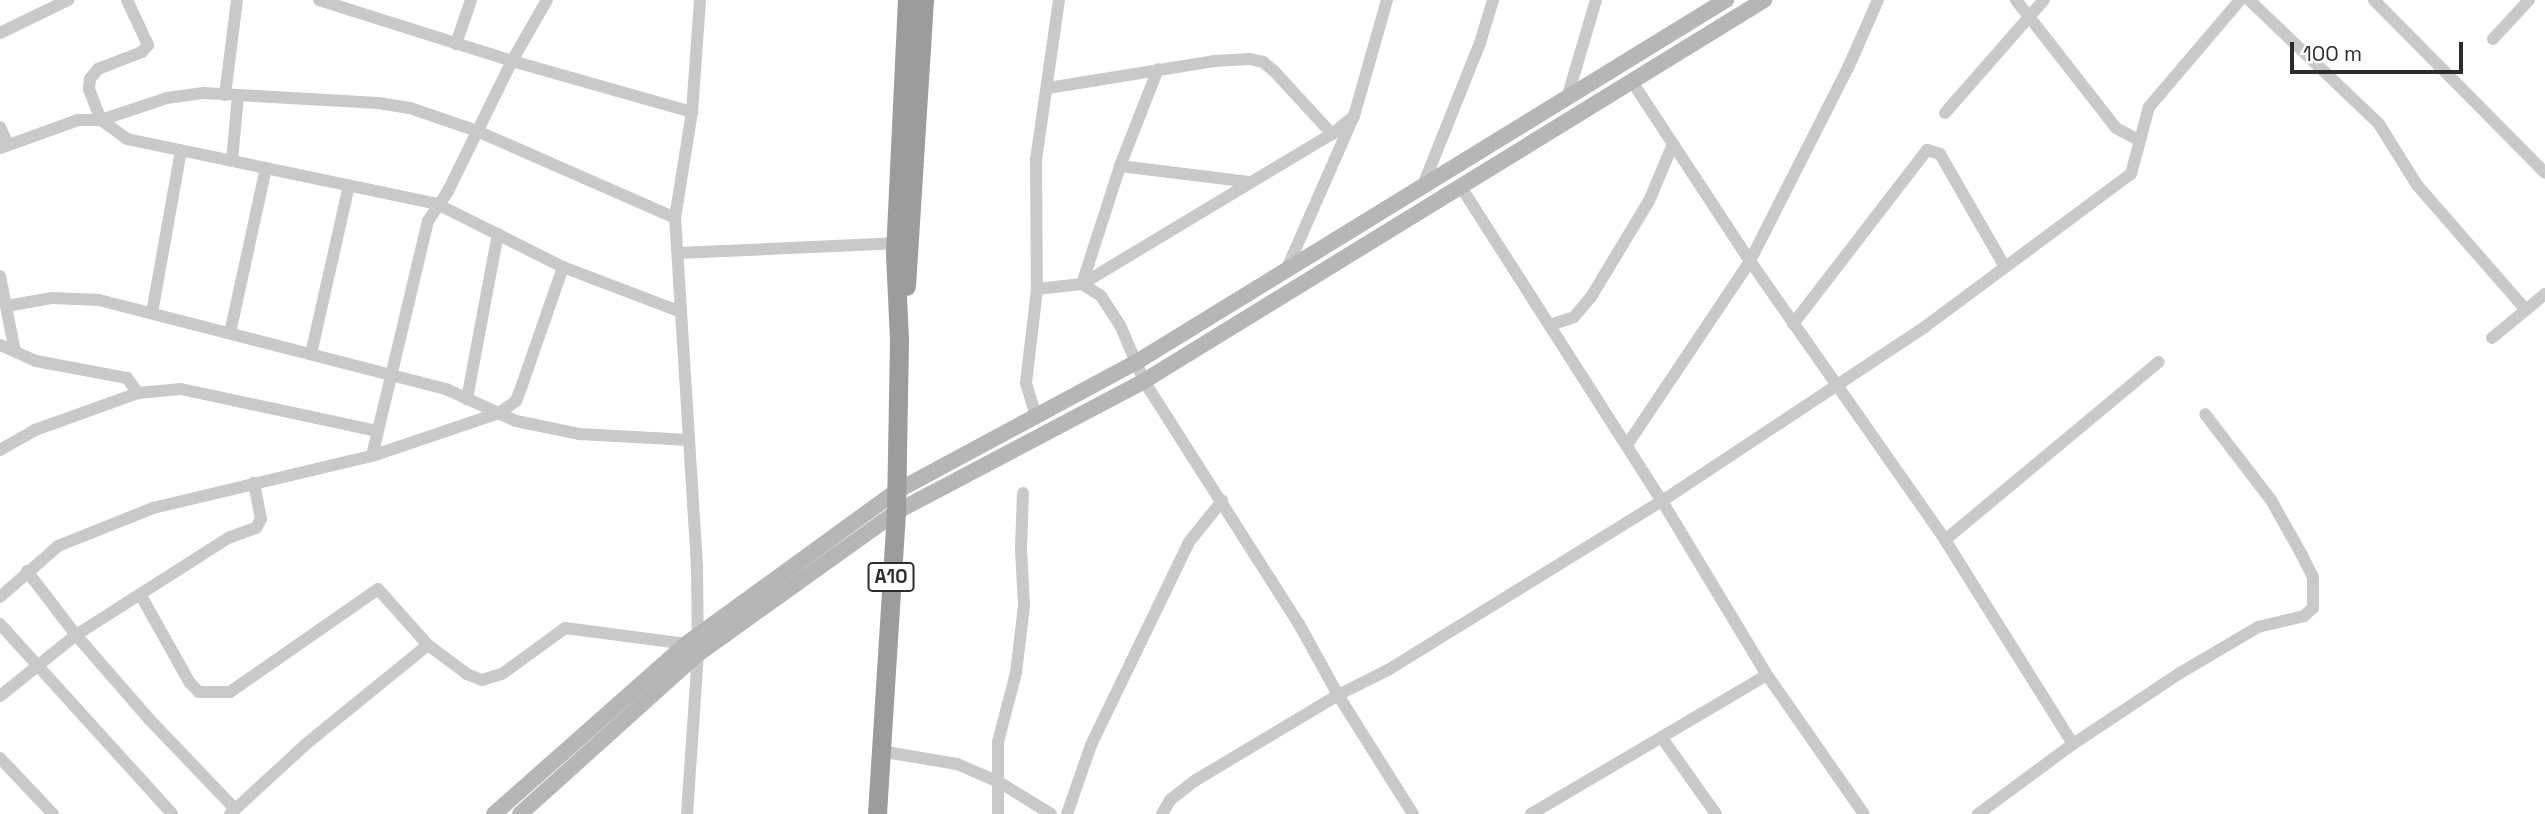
<!DOCTYPE html>
<html>
<head>
<meta charset="utf-8">
<style>
  body { margin:0 }
  #map { position:relative; width:2545px; height:814px; overflow:hidden; background:#fff; font-family:"Space Grotesk",sans-serif }
  div>[style] { position:absolute }
  [style*='--x'] { left:calc(var(--x)*1px); top:calc(var(--y)*1px); width:calc(var(--w)*1px); rotate:calc(var(--a)*1deg) }
  .minor>* { height:12px; margin:-6px; padding:0 6px; transform-origin:6px; border-radius:6px; background:#c9c9c9 }
  .secondary>* { height:16px; margin:-8px; padding:0 8px; transform-origin:8px; border-radius:8px; background:#b6b6b6 }
  .trunk>* { height:19px; margin:-9.5px; padding:0 9.5px; transform-origin:9.5px; border-radius:9.5px; background:#9c9c9c }
  span { translate:-50% -50%; white-space:nowrap; text-align:center; line-height:1.15; -webkit-text-stroke:7px #fff; paint-order:stroke }
  .shield-label span { padding:2px 5px; background:#fff; border:2px solid; border-radius:5px; -webkit-text-stroke-width:0 }
  .shield-label { font-size:19px; color:#2c2c2c; font-weight:700 }
  .scale { position:absolute; left:2290px; top:42px; width:173px; height:32px; box-sizing:border-box; border:4px solid #2c2c2c; border-top:0; padding-left:9px; font-size:21px; line-height:24px; white-space:nowrap; color:#2c2c2c; -webkit-text-stroke:5px #fff; paint-order:stroke }
</style>
</head>
<body>
<div id="map">
  <div class="minor">
    <i style="--x:127;--y:0;--w:50;--a:65"></i>
    <i style="--x:148;--y:45;--w:9;--a:131"></i>
    <i style="--x:142;--y:52;--w:47;--a:158.9"></i>
    <i style="--x:98;--y:69;--w:13;--a:129"></i>
    <i style="--x:90;--y:79;--w:10;--a:96"></i>
    <i style="--x:89;--y:89;--w:33;--a:69"></i>
    <i style="--x:101;--y:120;--w:70;--a:-18.4"></i>
    <i style="--x:167;--y:98;--w:37;--a:-8"></i>
    <i style="--x:204;--y:93;--w:174;--a:3.3"></i>
    <i style="--x:378;--y:103;--w:32;--a:9"></i>
    <i style="--x:410;--y:108;--w:71;--a:18.9"></i>
    <i style="--x:477;--y:131;--w:216;--a:23.7"></i>
    <i style="--x:319;--y:0;--w:202;--a:17.5"></i>
    <i style="--x:512;--y:61;--w:187;--a:15.8"></i>
    <i style="--x:1059;--y:0;--w:162;--a:98.2"></i>
    <i style="--x:1036;--y:160;--w:129;--a:89.6"></i>
    <i style="--x:1037;--y:289;--w:45;--a:-6.3"></i>
    <i style="--x:1082;--y:284;--w:22;--a:32"></i>
    <i style="--x:1101;--y:296;--w:35;--a:57"></i>
    <i style="--x:1120;--y:325;--w:61;--a:66.8"></i>
    <i style="--x:1144;--y:381;--w:288;--a:57.5"></i>
    <i style="--x:1299;--y:624;--w:81;--a:61.2"></i>
    <i style="--x:1338;--y:695;--w:141;--a:57.8"></i>
    <i style="--x:2016;--y:0;--w:162;--a:52"></i>
    <i style="--x:2116;--y:128;--w:27;--a:28"></i>
    <i style="--x:2249;--y:0;--w:180;--a:43.6"></i>
    <i style="--x:2379;--y:124;--w:72;--a:58.1"></i>
    <i style="--x:2417;--y:185;--w:166;--a:48.9"></i>
    <i style="--x:2374;--y:0;--w:243;--a:45.3"></i>
    <i style="--x:0;--y:33;--w:76;--a:-25.9"></i>
    <i style="--x:2493;--y:39;--w:53;--a:-47.3"></i>
    <i style="--x:456;--y:44;--w:46;--a:-71.2"></i>
    <i style="--x:1631;--y:80;--w:217;--a:56.7"></i>
    <i style="--x:1750;--y:261;--w:340;--a:55"></i>
    <i style="--x:1945;--y:540;--w:241;--a:57.9"></i>
    <i style="--x:1048;--y:88;--w:168;--a:-9.2"></i>
    <i style="--x:1214;--y:61;--w:36;--a:-3"></i>
    <i style="--x:1250;--y:59;--w:13;--a:13"></i>
    <i style="--x:1263;--y:62;--w:14;--a:39"></i>
    <i style="--x:1274;--y:71;--w:86;--a:47.4"></i>
    <i style="--x:225;--y:95;--w:96;--a:-82.8"></i>
    <i style="--x:1568;--y:95;--w:99;--a:-73.6"></i>
    <i style="--x:1945;--y:113;--w:150;--a:-48.8"></i>
    <i style="--x:0;--y:127;--w:20;--a:66"></i>
    <i style="--x:0;--y:148;--w:83;--a:-19.7"></i>
    <i style="--x:78;--y:120;--w:23;--a:0"></i>
    <i style="--x:101;--y:120;--w:32;--a:36"></i>
    <i style="--x:127;--y:139;--w:317;--a:11.8"></i>
    <i style="--x:437;--y:204;--w:141;--a:26.6"></i>
    <i style="--x:563;--y:267;--w:126;--a:20.9"></i>
    <i style="--x:232;--y:161;--w:66;--a:-84.8"></i>
    <i style="--x:1120;--y:166;--w:132;--a:7"></i>
    <i style="--x:1424;--y:183;--w:151;--a:-68.2"></i>
    <i style="--x:1480;--y:43;--w:45;--a:-73.2"></i>
    <i style="--x:1461;--y:187;--w:373;--a:57.4"></i>
    <i style="--x:1662;--y:501;--w:203;--a:58.9"></i>
    <i style="--x:1767;--y:675;--w:169;--a:55.1"></i>
    <i style="--x:679;--y:253;--w:217;--a:-2.6"></i>
    <i style="--x:1288;--y:266;--w:164;--a:-66.3"></i>
    <i style="--x:1354;--y:116;--w:121;--a:-74.1"></i>
    <i style="--x:0;--y:276;--w:77;--a:78.8"></i>
    <i style="--x:1082;--y:284;--w:292;--a:-31"></i>
    <i style="--x:1332;--y:134;--w:28;--a:-39"></i>
    <i style="--x:1082;--y:284;--w:124;--a:-72.1"></i>
    <i style="--x:1120;--y:166;--w:104;--a:-68.6"></i>
    <i style="--x:7;--y:306;--w:46;--a:-10.1"></i>
    <i style="--x:52;--y:298;--w:47;--a:2.4"></i>
    <i style="--x:99;--y:300;--w:358;--a:14.4"></i>
    <i style="--x:446;--y:389;--w:77;--a:24.6"></i>
    <i style="--x:516;--y:421;--w:64;--a:11.7"></i>
    <i style="--x:579;--y:434;--w:110;--a:3.1"></i>
    <i style="--x:152;--y:313;--w:165;--a:-79.9"></i>
    <i style="--x:1793;--y:324;--w:220;--a:-52.4"></i>
    <i style="--x:1927;--y:150;--w:14;--a:17"></i>
    <i style="--x:1940;--y:154;--w:130;--a:60.1"></i>
    <i style="--x:1550;--y:325;--w:25;--a:-18"></i>
    <i style="--x:1574;--y:317;--w:26;--a:-50"></i>
    <i style="--x:1591;--y:297;--w:112;--a:-58.9"></i>
    <i style="--x:1649;--y:201;--w:62;--a:-67.2"></i>
    <i style="--x:230;--y:333;--w:169;--a:-77.7"></i>
    <i style="--x:2492;--y:338;--w:69;--a:-39.7"></i>
    <i style="--x:0;--y:345;--w:39;--a:24"></i>
    <i style="--x:36;--y:361;--w:93;--a:10.6"></i>
    <i style="--x:127;--y:378;--w:19;--a:54"></i>
    <i style="--x:311;--y:354;--w:173;--a:-77.3"></i>
    <i style="--x:467;--y:399;--w:168;--a:-79.4"></i>
    <i style="--x:1036;--y:416;--w:34;--a:-107"></i>
    <i style="--x:1026;--y:383;--w:95;--a:-83.3"></i>
    <i style="--x:1627;--y:445;--w:221;--a:-56.2"></i>
    <i style="--x:1750;--y:261;--w:216;--a:-63.1"></i>
    <i style="--x:1848;--y:68;--w:74;--a:-66.2"></i>
    <i style="--x:0;--y:450;--w:40;--a:-29.7"></i>
    <i style="--x:35;--y:430;--w:109;--a:-19.8"></i>
    <i style="--x:138;--y:393;--w:43;--a:-5.3"></i>
    <i style="--x:181;--y:389;--w:200;--a:12.1"></i>
    <i style="--x:372;--y:456;--w:242;--a:-76.6"></i>
    <i style="--x:428;--y:221;--w:36;--a:-56"></i>
    <i style="--x:448;--y:191;--w:145;--a:-63.8"></i>
    <i style="--x:512;--y:61;--w:70;--a:-60.2"></i>
    <i style="--x:1945;--y:540;--w:278;--a:-39.8"></i>
    <i style="--x:27;--y:571;--w:81;--a:52.6"></i>
    <i style="--x:76;--y:635;--w:113;--a:49"></i>
    <i style="--x:150;--y:720;--w:123;--a:46.3"></i>
    <i style="--x:140;--y:594;--w:102;--a:60.7"></i>
    <i style="--x:190;--y:683;--w:13;--a:45"></i>
    <i style="--x:199;--y:692;--w:31;--a:0"></i>
    <i style="--x:230;--y:692;--w:180;--a:-34.8"></i>
    <i style="--x:378;--y:589;--w:75;--a:48.2"></i>
    <i style="--x:428;--y:645;--w:49;--a:36.6"></i>
    <i style="--x:467;--y:674;--w:16;--a:22"></i>
    <i style="--x:482;--y:680;--w:21;--a:-17"></i>
    <i style="--x:502;--y:674;--w:78;--a:-36.1"></i>
    <i style="--x:565;--y:628;--w:122;--a:7.5"></i>
    <i style="--x:0;--y:597;--w:77;--a:-41.3"></i>
    <i style="--x:58;--y:546;--w:102;--a:-21.8"></i>
    <i style="--x:153;--y:508;--w:225;--a:-13.4"></i>
    <i style="--x:372;--y:456;--w:134;--a:-18.7"></i>
    <i style="--x:499;--y:413;--w:21;--a:-35"></i>
    <i style="--x:516;--y:401;--w:17;--a:-69"></i>
    <i style="--x:522;--y:385;--w:125;--a:-70.8"></i>
    <i style="--x:0;--y:624;--w:256;--a:47.8"></i>
    <i style="--x:0;--y:696;--w:97;--a:-38.8"></i>
    <i style="--x:76;--y:635;--w:180;--a:-32.5"></i>
    <i style="--x:228;--y:538;--w:30;--a:-20"></i>
    <i style="--x:256;--y:528;--w:10;--a:-61"></i>
    <i style="--x:261;--y:519;--w:37;--a:-101"></i>
    <i style="--x:1662;--y:738;--w:93;--a:54.6"></i>
    <i style="--x:880;--y:751;--w:78;--a:9.6"></i>
    <i style="--x:957;--y:764;--w:46;--a:23.2"></i>
    <i style="--x:999;--y:782;--w:61;--a:31.6"></i>
    <i style="--x:0;--y:758;--w:77;--a:46.6"></i>
    <i style="--x:230;--y:814;--w:103;--a:-42.6"></i>
    <i style="--x:306;--y:744;--w:157;--a:-39.1"></i>
    <i style="--x:687;--y:814;--w:160;--a:-86.1"></i>
    <i style="--x:698;--y:654;--w:88;--a:-90.7"></i>
    <i style="--x:697;--y:566;--w:349;--a:-93.6"></i>
    <i style="--x:675;--y:218;--w:107;--a:-80.9"></i>
    <i style="--x:692;--y:112;--w:112;--a:-85.9"></i>
    <i style="--x:998;--y:814;--w:72;--a:-90"></i>
    <i style="--x:998;--y:742;--w:71;--a:-75.4"></i>
    <i style="--x:1016;--y:673;--w:67;--a:-83.2"></i>
    <i style="--x:1024;--y:606;--w:58;--a:-93"></i>
    <i style="--x:1021;--y:548;--w:55;--a:-87.9"></i>
    <i style="--x:1067;--y:814;--w:73;--a:-70.8"></i>
    <i style="--x:1091;--y:745;--w:225;--a:-64.2"></i>
    <i style="--x:1189;--y:542;--w:53;--a:-51.2"></i>
    <i style="--x:1162;--y:814;--w:16;--a:-60"></i>
    <i style="--x:1170;--y:800;--w:33;--a:-38"></i>
    <i style="--x:1196;--y:780;--w:165;--a:-30.9"></i>
    <i style="--x:1338;--y:695;--w:56;--a:-26.6"></i>
    <i style="--x:1388;--y:670;--w:322;--a:-31.7"></i>
    <i style="--x:1662;--y:501;--w:317;--a:-33.5"></i>
    <i style="--x:1926;--y:326;--w:255;--a:-36.6"></i>
    <i style="--x:2131;--y:174;--w:69;--a:-75"></i>
    <i style="--x:2149;--y:107;--w:140;--a:-49.6"></i>
    <i style="--x:1531;--y:814;--w:274;--a:-30.5"></i>
    <i style="--x:1978;--y:814;--w:118;--a:-36.4"></i>
    <i style="--x:2073;--y:744;--w:128;--a:-33.6"></i>
    <i style="--x:2180;--y:673;--w:91;--a:-30.5"></i>
    <i style="--x:2258;--y:627;--w:47;--a:-13.4"></i>
    <i style="--x:2304;--y:616;--w:12;--a:-42"></i>
    <i style="--x:2313;--y:608;--w:31;--a:-90"></i>
    <i style="--x:2313;--y:577;--w:25;--a:-117"></i>
    <i style="--x:2302;--y:555;--w:63;--a:-119.4"></i>
    <i style="--x:2271;--y:500;--w:108;--a:-127.5"></i>
  </div>
  <div class="secondary">
    <i style="--x:494;--y:814;--w:256;--a:-41.5"></i>
    <i style="--x:686;--y:644;--w:258;--a:-36"></i>
    <i style="--x:895;--y:492;--w:272;--a:-28.3"></i>
    <i style="--x:1135;--y:363;--w:694;--a:-31.56"></i>
    <i style="--x:520;--y:814;--w:239;--a:-42"></i>
    <i style="--x:698;--y:654;--w:244;--a:-35.6"></i>
    <i style="--x:896;--y:512;--w:280;--a:-27.8"></i>
    <i style="--x:1144;--y:381;--w:728;--a:-31.57"></i>
  </div>
  <div class="trunk">
    <i style="--x:906;--y:286;--w:287;--a:-86.4"></i>
    <i style="--x:877;--y:814;--w:303;--a:-86.4"></i>
    <i style="--x:896;--y:512;--w:173;--a:-89"></i>
    <i style="--x:899;--y:339;--w:85;--a:-92.7"></i>
    <i style="--x:895;--y:254;--w:254;--a:-87.3"></i>
  </div>
  <div class="shield-label">
    <span style="left:891px;top:577px">A10</span>
  </div>
  <div class="scale">100 m</div>
</div>
</body>
</html>
